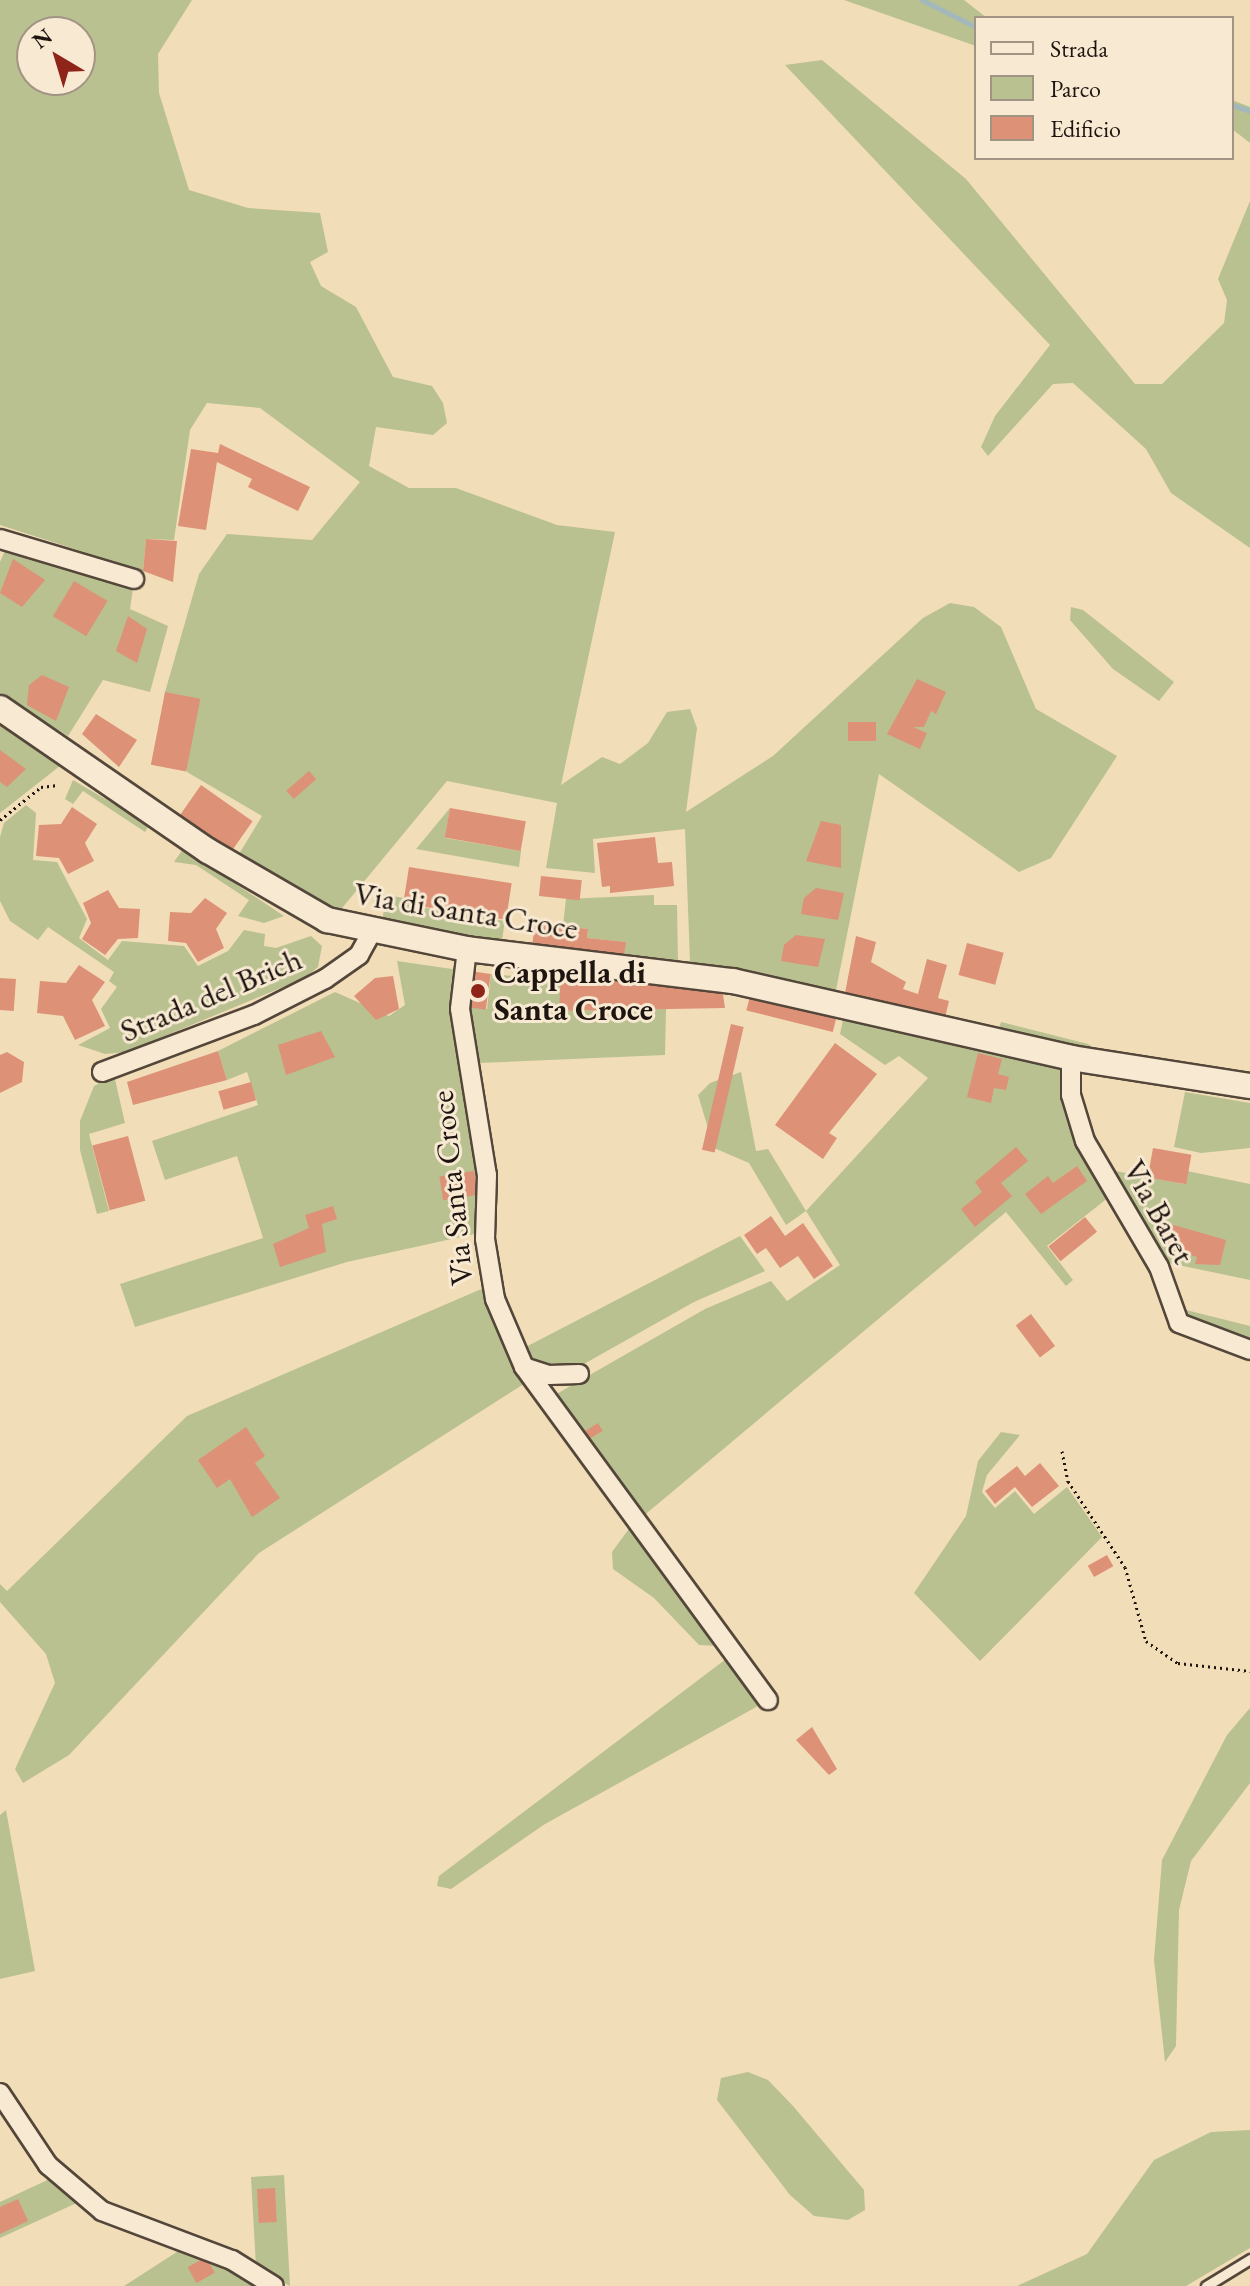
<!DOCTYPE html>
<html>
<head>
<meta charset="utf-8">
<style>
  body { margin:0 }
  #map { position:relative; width:1250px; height:2286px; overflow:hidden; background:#f2ddb9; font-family:"EB Garamond",serif }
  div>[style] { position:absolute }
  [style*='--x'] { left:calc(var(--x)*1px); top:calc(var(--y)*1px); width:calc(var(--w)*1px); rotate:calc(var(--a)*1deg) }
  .green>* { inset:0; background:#b9c190 }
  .stream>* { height:5px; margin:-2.5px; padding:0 2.5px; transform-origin:2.5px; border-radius:2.5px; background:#a2b8bb }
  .building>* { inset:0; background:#dd9177; transform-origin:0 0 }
  .path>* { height:3px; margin-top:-1.5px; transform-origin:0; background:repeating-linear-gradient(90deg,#1f1510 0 2px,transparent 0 6px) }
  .roads { filter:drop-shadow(2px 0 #54473a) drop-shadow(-2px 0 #54473a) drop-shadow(0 2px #54473a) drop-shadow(0 -2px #54473a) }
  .service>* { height:9px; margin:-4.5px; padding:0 4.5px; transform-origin:4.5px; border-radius:4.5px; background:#f7e9d2 }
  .minor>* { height:18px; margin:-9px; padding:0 9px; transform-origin:9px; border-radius:9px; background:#f7e9d2 }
  .secondary>* { height:24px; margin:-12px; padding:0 12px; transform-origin:12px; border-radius:12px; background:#f7e9d2 }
  .dots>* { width:22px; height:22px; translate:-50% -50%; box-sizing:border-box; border:4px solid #f7e9d2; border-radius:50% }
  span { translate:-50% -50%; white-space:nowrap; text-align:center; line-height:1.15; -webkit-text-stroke:6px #f7e9d2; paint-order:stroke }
  .street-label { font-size:32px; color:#1f1510 }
  .poi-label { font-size:32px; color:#1f1510; font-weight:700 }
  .left { translate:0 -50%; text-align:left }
  .legend { position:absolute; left:974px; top:16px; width:260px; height:144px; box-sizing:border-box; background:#f7e9d2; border:2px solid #a19484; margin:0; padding:10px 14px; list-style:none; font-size:24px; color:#1f1510 }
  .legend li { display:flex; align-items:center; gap:16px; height:40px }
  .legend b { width:40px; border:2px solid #a19484 }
  .north { position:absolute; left:16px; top:16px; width:80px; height:80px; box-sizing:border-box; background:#f7e9d2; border:2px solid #a19484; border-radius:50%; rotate:322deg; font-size:22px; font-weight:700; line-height:32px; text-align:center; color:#1f1510 }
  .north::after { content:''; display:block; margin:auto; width:28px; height:36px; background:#8f2418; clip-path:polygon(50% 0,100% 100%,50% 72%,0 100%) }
</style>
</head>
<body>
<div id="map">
  <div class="green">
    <i style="clip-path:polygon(evenodd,0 0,192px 0,158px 54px,159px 93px,189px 190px,248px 208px,320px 213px,328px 252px,310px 262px,321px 286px,356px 307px,393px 377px,432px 386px,443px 403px,447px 423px,433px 435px,376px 427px,369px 466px,409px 488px,456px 488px,557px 525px,615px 532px,561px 785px,602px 757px,620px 764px,648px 743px,667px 712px,690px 709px,697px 728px,686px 812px,773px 756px,923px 618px,950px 603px,974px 607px,1001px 627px,1036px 709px,1117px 756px,1051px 858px,1019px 872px,879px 774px,836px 990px,690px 962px,685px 829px,593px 839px,595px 873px,546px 868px,557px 803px,447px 781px,338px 913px,236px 859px,262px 816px,187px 772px,165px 692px,199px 574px,227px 534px,312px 540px,360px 482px,260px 408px,207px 403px,190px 430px,174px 540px,146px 539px,143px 571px,0 525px,0 0,32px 32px,80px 32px,80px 80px,32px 80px,32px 32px)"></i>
    <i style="clip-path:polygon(844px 0,964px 0,987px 18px,976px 18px,976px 46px)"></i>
    <i style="clip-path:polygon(822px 60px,966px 179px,1135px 384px,1162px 384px,1224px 323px,1227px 300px,1218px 279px,1250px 201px,1250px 548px,1171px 493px,1146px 449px,1073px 383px,1053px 384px,988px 456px,981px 447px,995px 416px,1050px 345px,785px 65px)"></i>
    <i style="clip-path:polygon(1232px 100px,1250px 107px,1250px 143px,1232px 129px)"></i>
    <i style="clip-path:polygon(6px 548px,133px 589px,130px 609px,168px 626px,150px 692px,103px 680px,68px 736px,0 694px,0 562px)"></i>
    <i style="clip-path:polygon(1071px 607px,1083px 610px,1174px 682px,1159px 701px,1113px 669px,1070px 620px)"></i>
    <i style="clip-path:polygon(0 719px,65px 762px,0 813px)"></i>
    <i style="clip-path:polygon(73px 780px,149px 825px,145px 832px,83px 791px,73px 804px,65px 799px)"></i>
    <i style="clip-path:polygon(26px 805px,36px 813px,33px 860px,57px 862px,87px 919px,79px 938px,108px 960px,122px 941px,184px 946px,198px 966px,228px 951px,244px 930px,265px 934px,264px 946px,276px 948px,311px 936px,322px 946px,318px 967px,305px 978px,126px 1052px,105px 1054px,78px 1045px,110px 1028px,101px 1009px,117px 987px,109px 981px,114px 972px,48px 927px,38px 940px,10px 921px,0 901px,0 837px,4px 823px)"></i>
    <i style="clip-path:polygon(450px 808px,445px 838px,521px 851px,519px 867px,416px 849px)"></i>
    <i style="clip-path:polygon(183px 849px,284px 916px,264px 923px,238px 916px,249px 900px,196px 865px,174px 862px)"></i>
    <i style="clip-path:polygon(379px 894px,404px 898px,403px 904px,505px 921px,502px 940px,382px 921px,385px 904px,373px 902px)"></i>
    <i style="clip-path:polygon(654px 895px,654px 905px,677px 905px,678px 961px,624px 956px,625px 942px,587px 938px,588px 929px,563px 926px,566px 899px)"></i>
    <i style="clip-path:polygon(397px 961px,459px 970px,482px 1173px,479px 1233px,347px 1262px,135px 1327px,120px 1284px,263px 1238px,237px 1156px,165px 1180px,152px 1141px,258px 1105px,247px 1072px,227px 1080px,218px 1051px,335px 992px,389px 1016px,405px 1005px)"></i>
    <i style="clip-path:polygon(491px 974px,561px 980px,560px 1011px,666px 1009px,665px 1055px,479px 1063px,489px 1157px,465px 1007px,487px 1009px)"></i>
    <i style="clip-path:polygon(844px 1015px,1061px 1066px,1070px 1128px,1109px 1197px,1047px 1246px,1073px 1280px,1066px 1286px,1006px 1212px,641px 1518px,553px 1396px,705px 1309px,771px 1281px,787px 1301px,840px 1265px,806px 1211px,786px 1225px,749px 1163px,714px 1148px,698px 1095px,710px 1083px,741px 1072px,756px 1151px,768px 1149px,806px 1211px,928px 1078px,899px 1056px,885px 1065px,840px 1034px)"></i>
    <i style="clip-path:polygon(1001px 1022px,1088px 1044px,1099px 1052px,997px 1034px)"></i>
    <i style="clip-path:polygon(114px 1075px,125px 1123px,89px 1134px,109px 1211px,97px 1214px,80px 1150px,80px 1121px,94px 1086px)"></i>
    <i style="clip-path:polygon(1185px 1092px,1250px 1103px,1250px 1148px,1201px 1153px,1174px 1147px)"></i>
    <i style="clip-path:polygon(1110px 1170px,1184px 1184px,1187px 1171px,1250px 1184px,1250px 1280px,1164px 1262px)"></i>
    <i style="clip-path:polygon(740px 1236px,765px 1271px,694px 1302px,575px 1369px,539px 1367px,518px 1351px)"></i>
    <i style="clip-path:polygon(486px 1287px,527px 1382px,259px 1553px,69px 1755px,23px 1783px,15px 1769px,55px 1683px,46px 1654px,0 1602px,0 1584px,7px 1591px,187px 1416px)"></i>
    <i style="clip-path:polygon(1178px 1308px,1250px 1326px,1250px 1346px,1198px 1329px)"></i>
    <i style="clip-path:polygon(1001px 1432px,1020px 1435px,987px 1475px,982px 1492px,995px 1508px,1015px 1491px,1034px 1514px,1067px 1487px,1102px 1537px,980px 1661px,914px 1593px,966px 1516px,978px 1461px)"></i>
    <i style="clip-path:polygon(631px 1526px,717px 1646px,699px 1645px,654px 1598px,613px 1569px,612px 1552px)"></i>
    <i style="clip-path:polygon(726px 1659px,758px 1706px,545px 1824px,451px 1889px,437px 1886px,439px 1876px)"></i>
    <i style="clip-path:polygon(1250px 1708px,1250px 1783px,1191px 1861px,1179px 1910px,1176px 2046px,1165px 2062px,1154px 1960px,1162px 1860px,1227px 1735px)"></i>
    <i style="clip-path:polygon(6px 1810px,35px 1971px,0 1979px,0 1815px)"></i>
    <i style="clip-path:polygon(748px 2072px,768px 2080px,793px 2106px,864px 2190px,865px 2210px,848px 2220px,814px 2216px,790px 2195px,717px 2100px,721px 2078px)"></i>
    <i style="clip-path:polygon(1250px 2130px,1250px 2248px,1186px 2286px,1017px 2286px,1087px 2254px,1154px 2160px,1211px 2132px)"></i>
    <i style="clip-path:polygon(284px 2175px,290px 2286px,256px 2267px,251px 2177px)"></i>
    <i style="clip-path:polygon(54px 2177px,81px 2201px,0 2238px,0 2202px)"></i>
    <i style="clip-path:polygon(183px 2248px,200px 2253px,264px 2286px,124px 2286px)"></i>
  </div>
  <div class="stream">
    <i style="--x:922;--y:0;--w:60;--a:26.6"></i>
    <i style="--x:1232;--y:105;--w:19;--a:18"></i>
  </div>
  <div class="building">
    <i style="clip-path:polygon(220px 444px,310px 487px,298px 511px,248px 487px,252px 479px,217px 462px,206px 530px,178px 526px,191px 449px,218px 453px)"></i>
    <i style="clip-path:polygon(146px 539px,177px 541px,173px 582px,143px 571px)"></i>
    <i style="clip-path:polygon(13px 559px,45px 580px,22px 607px,0 593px)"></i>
    <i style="left:74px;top:581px;width:39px;height:41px;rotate:31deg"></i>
    <i style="clip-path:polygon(128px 616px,147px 629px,137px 663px,116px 651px)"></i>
    <i style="clip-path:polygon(42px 675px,69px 687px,56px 721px,27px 705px,29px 685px)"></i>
    <i style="clip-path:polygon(917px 679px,946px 692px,936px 714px,931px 711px,924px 727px,913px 727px,927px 733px,920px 749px,887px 734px)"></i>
    <i style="left:165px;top:692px;width:36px;height:74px;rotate:11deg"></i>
    <i style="clip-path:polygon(96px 714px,137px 740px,119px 767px,82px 734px)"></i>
    <i style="left:876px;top:722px;width:19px;height:28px;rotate:90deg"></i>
    <i style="clip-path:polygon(0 750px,26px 769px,7px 787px,0 782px)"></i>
    <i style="left:309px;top:771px;width:11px;height:30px;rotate:49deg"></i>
    <i style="left:201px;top:785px;width:63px;height:38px;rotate:35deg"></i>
    <i style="clip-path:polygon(72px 807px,97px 824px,85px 843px,94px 861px,68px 874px,59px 858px,36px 856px,39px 825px,61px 824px)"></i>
    <i style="left:450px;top:808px;width:77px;height:30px;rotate:10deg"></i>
    <i style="clip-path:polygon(821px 821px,841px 825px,841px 868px,806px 861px)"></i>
    <i style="clip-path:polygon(655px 837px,658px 863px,672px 862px,674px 886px,610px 893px,610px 886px,602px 887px,597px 843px)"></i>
    <i style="left:409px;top:867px;width:104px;height:37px;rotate:9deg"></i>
    <i style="left:541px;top:876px;width:41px;height:20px;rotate:6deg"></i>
    <i style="clip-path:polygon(816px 888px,844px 893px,838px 920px,801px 914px,804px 898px)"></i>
    <i style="clip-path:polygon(108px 890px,119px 908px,140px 909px,138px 938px,118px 939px,105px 955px,82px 939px,91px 923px,83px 903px)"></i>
    <i style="clip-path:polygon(205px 898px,227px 913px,216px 929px,224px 948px,198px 962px,186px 943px,168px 941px,170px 912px,191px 913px)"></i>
    <i style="clip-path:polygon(535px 923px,588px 929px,587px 938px,626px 942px,624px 956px,532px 946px)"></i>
    <i style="clip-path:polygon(796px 935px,825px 939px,818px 967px,781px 961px,784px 945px)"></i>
    <i style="clip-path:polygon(856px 936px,876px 942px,871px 962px,906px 982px,903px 989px,918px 994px,927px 959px,947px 965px,938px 998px,949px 1001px,944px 1022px,845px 993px)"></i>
    <i style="left:967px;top:943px;width:38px;height:33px;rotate:15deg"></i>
    <i style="clip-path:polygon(79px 965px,105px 982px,92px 1000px,105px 1026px,75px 1040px,63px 1016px,37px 1013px,40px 981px,66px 983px)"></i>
    <i style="left:469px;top:971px;width:22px;height:36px;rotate:8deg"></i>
    <i style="clip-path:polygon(561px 972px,722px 988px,725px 1008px,559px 1011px)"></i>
    <i style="clip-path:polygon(393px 976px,399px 1009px,376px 1020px,354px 996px,375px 978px)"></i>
    <i style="left:0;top:978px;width:16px;height:32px;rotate:4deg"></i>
    <i style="left:751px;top:992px;width:89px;height:19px;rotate:14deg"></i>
    <i style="left:731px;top:1024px;width:13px;height:129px;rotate:13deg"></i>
    <i style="clip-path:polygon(321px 1031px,335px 1057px,286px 1075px,278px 1045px)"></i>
    <i style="clip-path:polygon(835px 1043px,877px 1074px,829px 1133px,837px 1138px,823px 1159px,775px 1125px)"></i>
    <i style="clip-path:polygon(218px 1051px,227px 1080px,133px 1105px,127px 1082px)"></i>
    <i style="clip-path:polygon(7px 1052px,24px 1062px,22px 1082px,0 1093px,0 1055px)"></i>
    <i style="clip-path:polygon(978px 1053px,1002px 1059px,998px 1074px,1009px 1077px,1006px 1090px,994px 1088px,991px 1103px,967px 1097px)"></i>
    <i style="left:251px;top:1082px;width:19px;height:34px;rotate:74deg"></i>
    <i style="left:128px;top:1136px;width:67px;height:37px;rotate:75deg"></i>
    <i style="clip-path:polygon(1016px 1147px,1028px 1161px,1001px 1183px,1012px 1196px,975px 1227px,961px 1209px,982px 1192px,975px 1182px)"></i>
    <i style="left:1153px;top:1148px;width:39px;height:30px;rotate:10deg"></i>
    <i style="clip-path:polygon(1077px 1166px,1087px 1181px,1041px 1214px,1025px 1194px,1048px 1176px,1053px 1183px)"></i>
    <i style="left:474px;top:1171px;width:24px;height:35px;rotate:81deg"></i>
    <i style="clip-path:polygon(333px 1206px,337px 1219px,322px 1224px,326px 1252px,280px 1267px,273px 1244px,309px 1228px,305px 1215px)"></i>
    <i style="clip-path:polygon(771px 1216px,785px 1236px,803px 1223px,833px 1266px,814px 1279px,798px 1256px,780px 1268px,766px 1248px,757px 1254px,744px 1235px)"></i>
    <i style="left:1085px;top:1217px;width:19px;height:47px;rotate:51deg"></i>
    <i style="clip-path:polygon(1163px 1222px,1226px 1240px,1220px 1265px,1195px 1264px,1197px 1257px,1162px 1246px)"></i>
    <i style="left:1031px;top:1314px;width:40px;height:19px;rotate:53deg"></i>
    <i style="left:598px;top:1423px;width:9px;height:15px;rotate:58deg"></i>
    <i style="clip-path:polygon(246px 1427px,265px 1456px,255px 1463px,280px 1498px,252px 1517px,230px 1479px,217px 1488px,198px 1460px)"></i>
    <i style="clip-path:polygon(1040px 1463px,1059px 1486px,1032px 1507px,1015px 1487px,995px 1504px,985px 1491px,1017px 1466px,1025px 1476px)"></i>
    <i style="left:1107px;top:1555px;width:13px;height:22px;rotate:61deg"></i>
    <i style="clip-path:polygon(812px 1727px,837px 1769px,829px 1775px,796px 1740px)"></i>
    <i style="left:275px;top:2188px;width:34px;height:18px;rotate:87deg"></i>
    <i style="clip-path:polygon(18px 2199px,28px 2221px,0 2234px,0 2207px)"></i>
    <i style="left:206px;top:2257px;width:18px;height:21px;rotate:61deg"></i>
  </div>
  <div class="path">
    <i style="--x:0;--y:820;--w:53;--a:-38.8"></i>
    <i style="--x:41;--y:787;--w:17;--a:-7"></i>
    <i style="--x:1062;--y:1451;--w:31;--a:79"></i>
    <i style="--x:1068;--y:1481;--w:103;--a:56.5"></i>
    <i style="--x:1125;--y:1567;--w:77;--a:74.2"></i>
    <i style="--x:1146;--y:1641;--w:39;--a:35"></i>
    <i style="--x:1178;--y:1663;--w:72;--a:6.3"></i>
  </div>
  <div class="roads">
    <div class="service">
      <i style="--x:1206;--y:2286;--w:52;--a:-31.5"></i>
    </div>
    <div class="minor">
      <i style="--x:0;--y:539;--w:140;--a:16.6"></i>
      <i style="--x:467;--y:949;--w:60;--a:96.7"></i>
      <i style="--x:460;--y:1009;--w:168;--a:80.8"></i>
      <i style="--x:487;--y:1175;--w:64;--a:91.8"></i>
      <i style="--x:485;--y:1239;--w:61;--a:80.5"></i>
      <i style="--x:495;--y:1299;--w:74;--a:66.9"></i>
      <i style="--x:524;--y:1367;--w:26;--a:18"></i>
      <i style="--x:549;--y:1375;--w:30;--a:-2"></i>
      <i style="--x:1071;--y:1058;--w:37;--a:90"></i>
      <i style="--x:1071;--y:1095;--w:48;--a:73.1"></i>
      <i style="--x:1085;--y:1141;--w:146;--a:59.6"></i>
      <i style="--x:1159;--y:1267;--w:59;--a:70.3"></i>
      <i style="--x:1179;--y:1323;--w:76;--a:20.8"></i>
      <i style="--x:102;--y:1072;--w:162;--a:-20.6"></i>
      <i style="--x:254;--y:1015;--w:80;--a:-26.9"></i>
      <i style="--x:325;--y:979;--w:42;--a:-35.2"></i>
      <i style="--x:359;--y:955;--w:26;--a:-61"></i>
      <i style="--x:524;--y:1367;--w:413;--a:53.8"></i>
      <i style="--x:0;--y:2093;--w:87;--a:56.3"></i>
      <i style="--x:48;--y:2165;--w:71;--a:40.4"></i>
      <i style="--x:102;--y:2211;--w:139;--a:20.7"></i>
      <i style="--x:232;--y:2260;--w:49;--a:31.8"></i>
    </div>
    <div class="secondary">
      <i style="--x:0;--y:708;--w:252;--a:34.5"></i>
      <i style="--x:208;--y:851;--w:138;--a:30.1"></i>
      <i style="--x:327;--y:920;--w:143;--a:11.7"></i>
      <i style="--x:467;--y:949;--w:268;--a:6.9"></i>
      <i style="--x:733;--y:981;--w:347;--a:12.8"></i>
      <i style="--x:1071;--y:1058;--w:181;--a:8.9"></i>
    </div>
  </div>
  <div class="dots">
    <i style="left:478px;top:991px;background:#8f2418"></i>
  </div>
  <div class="street-label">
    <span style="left:466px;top:911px;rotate:9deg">Via di Santa Croce</span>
    <span style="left:211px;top:995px;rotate:-23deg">Strada del Brich</span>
    <span style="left:452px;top:1188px;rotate:-96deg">Via Santa Croce</span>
    <span style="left:1159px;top:1212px;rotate:61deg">Via Baret</span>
  </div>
  <div class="poi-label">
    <span class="left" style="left:494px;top:991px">Cappella di<br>Santa Croce</span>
  </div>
  <ul class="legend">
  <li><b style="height:10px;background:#f7e9d2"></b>Strada</li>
  <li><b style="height:22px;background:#b9c190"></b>Parco</li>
  <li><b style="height:22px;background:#dd9177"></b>Edificio</li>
  </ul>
  <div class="north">N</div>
</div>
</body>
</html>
